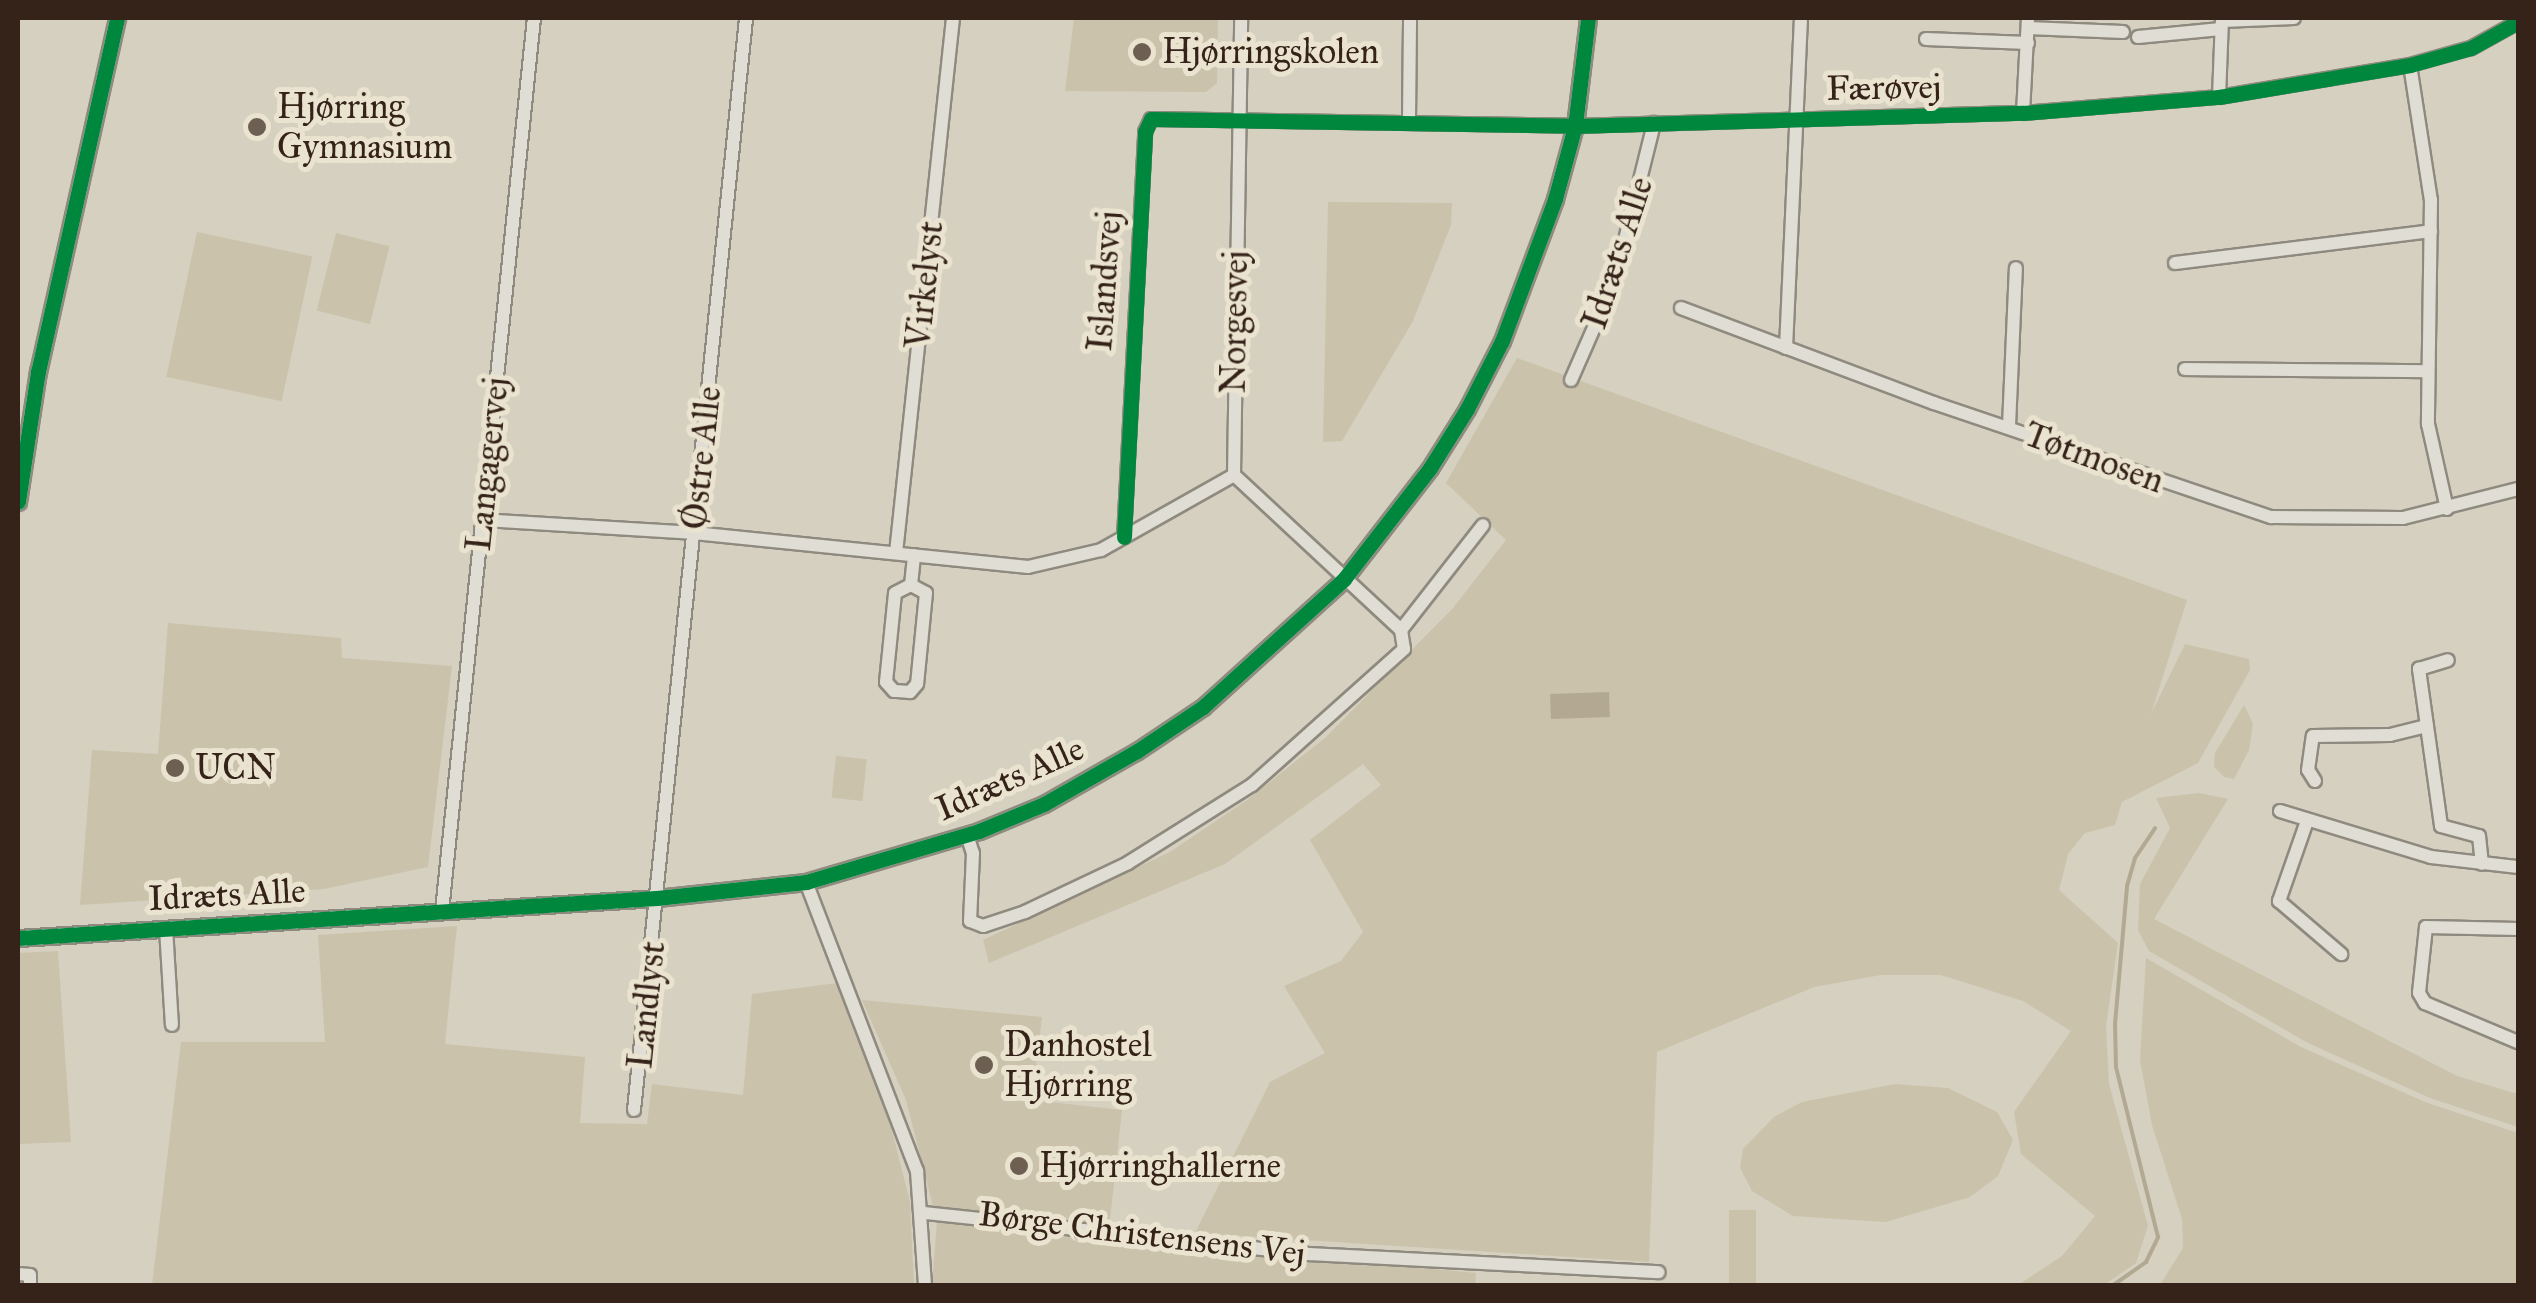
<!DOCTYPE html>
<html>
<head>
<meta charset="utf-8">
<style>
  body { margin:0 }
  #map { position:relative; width:2536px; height:1303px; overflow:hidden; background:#d5d0bf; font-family:"IM FELL Great Primer",serif }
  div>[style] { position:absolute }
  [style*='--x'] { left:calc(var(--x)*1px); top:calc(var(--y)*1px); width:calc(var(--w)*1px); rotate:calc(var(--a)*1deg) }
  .green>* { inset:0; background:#cbc2ab; transform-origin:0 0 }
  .water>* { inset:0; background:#b3a993; transform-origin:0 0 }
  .stream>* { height:4px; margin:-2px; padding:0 2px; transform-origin:2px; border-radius:2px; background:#b3a993 }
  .roads { filter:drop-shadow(2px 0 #8f8a7f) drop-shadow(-2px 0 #8f8a7f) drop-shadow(0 2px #8f8a7f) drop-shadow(0 -2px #8f8a7f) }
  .minor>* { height:12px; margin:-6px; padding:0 6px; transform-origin:6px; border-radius:6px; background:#dfddd4 }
  .tertiary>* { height:15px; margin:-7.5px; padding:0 7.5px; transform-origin:7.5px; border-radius:7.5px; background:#dfddd4 }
  .cycleway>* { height:15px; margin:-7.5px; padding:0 7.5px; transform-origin:7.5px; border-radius:7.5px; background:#00873e }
  .dots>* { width:28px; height:28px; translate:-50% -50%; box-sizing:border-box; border:5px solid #eae3cf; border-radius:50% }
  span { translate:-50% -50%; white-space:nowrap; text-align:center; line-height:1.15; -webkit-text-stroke:10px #eae3cf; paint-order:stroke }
  .poi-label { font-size:35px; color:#352319 }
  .left { translate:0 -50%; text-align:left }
  .street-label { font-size:35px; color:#352319 }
  .frame { position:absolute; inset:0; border:20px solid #352319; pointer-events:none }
</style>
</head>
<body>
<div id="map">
  <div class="green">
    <i style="clip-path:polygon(1074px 18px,1218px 18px,1217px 83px,1206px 92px,1065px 91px)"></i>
    <i style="clip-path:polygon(1328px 202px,1452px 203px,1451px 225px,1413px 321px,1342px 441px,1323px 442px)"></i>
    <i style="left:197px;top:232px;width:118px;height:148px;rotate:12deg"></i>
    <i style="left:336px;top:233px;width:55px;height:80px;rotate:14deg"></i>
    <i style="clip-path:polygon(1517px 358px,2187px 600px,2151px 714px,2185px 644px,2249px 659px,2250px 670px,2198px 763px,2122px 802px,2115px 825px,2085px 833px,2068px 854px,2059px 890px,2118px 943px,2106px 1026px,2109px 1084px,2148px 1226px,2136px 1263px,2104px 1285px,2018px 1285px,2062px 1256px,2095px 1216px,2021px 1154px,2014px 1112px,2071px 1031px,2023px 1001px,1941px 975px,1881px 975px,1814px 987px,1657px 1052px,1649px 1262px,1195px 1233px,1270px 1082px,1325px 1053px,1284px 986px,1341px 961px,1363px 932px,1310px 840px,1381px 785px,1363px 764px,1225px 864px,989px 963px,983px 940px,1170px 852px,1247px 800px,1325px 738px,1453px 608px,1506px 540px,1446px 483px)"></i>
    <i style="clip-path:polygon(168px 623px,341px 638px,342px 658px,452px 666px,428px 867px,324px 889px,80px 905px,92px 750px,158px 754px)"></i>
    <i style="clip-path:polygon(2244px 705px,2253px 724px,2249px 750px,2234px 779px,2224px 777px,2214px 767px,2215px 753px)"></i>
    <i style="left:836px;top:756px;width:31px;height:42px;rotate:6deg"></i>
    <i style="clip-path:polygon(2199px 793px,2228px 799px,2154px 919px,2457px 1076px,2518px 1094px,2518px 1127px,2430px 1098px,2308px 1043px,2149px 951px,2138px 930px,2140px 884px,2170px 828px,2156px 798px)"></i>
    <i style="clip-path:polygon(457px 926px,445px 1044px,585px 1057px,580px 1123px,647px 1124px,652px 1084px,743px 1095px,752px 994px,837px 983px,888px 1115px,910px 1202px,914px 1285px,152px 1285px,181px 1042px,325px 1042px,318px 935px)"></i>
    <i style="clip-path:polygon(58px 951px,71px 1142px,18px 1144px,18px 953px)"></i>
    <i style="clip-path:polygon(2146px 958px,2301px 1047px,2425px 1102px,2518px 1133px,2518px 1285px,2160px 1285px,2183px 1248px,2182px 1219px,2152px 1125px,2140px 1060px)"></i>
    <i style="clip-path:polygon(862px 1000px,1042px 1017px,1032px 1100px,1122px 1110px,1108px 1238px,1476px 1273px,1475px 1285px,932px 1285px,937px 1222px,906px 1100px)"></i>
    <i style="clip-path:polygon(1895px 1084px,1948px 1088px,1997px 1112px,2013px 1140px,1998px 1176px,1970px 1197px,1886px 1222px,1793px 1216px,1752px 1191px,1740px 1168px,1743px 1149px,1774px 1117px,1802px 1102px)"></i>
    <i style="left:1729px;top:1210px;width:27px;height:75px"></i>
  </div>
  <div class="water">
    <i style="left:1609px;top:692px;width:25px;height:59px;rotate:88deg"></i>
  </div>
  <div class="stream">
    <i style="--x:2112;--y:1286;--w:42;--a:-35.2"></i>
    <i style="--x:2146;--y:1262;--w:28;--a:-64"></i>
    <i style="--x:2158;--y:1237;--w:175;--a:-103.9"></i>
    <i style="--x:2116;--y:1067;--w:43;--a:-91.3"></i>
    <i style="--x:2115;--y:1024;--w:139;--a:-85"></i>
    <i style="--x:2127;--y:886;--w:29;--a:-74"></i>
    <i style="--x:2135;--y:858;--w:36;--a:-56"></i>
  </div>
  <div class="roads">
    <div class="minor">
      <i style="--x:2222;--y:21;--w:72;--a:-2.4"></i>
      <i style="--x:2028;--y:28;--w:95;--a:2.4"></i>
      <i style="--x:2138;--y:37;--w:83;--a:-5.5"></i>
      <i style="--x:1926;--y:39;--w:102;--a:2.2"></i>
      <i style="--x:2410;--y:65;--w:137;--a:81.2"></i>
      <i style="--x:2431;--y:200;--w:224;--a:90.8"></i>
      <i style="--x:2428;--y:424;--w:87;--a:77.4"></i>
      <i style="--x:2219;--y:97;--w:79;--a:-87.8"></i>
      <i style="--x:2023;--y:113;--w:95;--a:-87"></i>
      <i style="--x:1409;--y:119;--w:101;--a:-89.4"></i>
      <i style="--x:2175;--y:263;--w:258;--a:-7.1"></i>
      <i style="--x:1681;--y:308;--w:270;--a:20.6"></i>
      <i style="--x:1934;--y:403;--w:356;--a:18.7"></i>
      <i style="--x:2271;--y:517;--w:132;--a:0.4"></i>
      <i style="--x:2403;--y:518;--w:119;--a:-14.2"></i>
      <i style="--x:1786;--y:348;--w:330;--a:-87.4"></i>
      <i style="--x:2185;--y:369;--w:242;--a:0.5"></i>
      <i style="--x:1571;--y:380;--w:109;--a:-66.3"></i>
      <i style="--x:1615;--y:280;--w:162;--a:-76"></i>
      <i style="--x:2009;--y:426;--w:158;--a:-87.5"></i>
      <i style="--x:482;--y:520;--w:212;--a:3.5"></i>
      <i style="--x:694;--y:533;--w:336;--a:5.8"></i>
      <i style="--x:1028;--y:567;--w:75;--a:-13.1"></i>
      <i style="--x:1101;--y:550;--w:153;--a:-29.4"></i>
      <i style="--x:1124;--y:537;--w:406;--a:-87"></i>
      <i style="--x:1145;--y:132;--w:14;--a:-65"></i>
      <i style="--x:1151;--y:119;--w:424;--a:0.9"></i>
      <i style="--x:1575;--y:126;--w:448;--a:-1.7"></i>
      <i style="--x:2023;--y:113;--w:197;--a:-4.7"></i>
      <i style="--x:2219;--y:97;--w:194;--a:-9.5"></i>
      <i style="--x:2410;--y:65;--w:63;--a:-15.6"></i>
      <i style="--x:2471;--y:48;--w:54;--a:-29"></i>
      <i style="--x:896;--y:553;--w:538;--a:-83.92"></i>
      <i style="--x:911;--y:585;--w:17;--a:28"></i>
      <i style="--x:926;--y:593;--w:91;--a:95.6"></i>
      <i style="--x:917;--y:684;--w:11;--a:131"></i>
      <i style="--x:910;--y:692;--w:16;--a:-176"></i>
      <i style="--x:894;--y:691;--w:12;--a:-132"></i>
      <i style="--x:886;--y:682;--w:89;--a:-84.2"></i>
      <i style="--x:895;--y:593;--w:18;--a:-27"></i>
      <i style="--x:911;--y:585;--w:30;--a:-84"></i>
      <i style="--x:1401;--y:630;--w:133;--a:-52"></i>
      <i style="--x:2427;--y:726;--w:58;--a:-98"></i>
      <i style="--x:2419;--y:669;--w:30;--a:-17"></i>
      <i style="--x:2315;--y:781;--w:13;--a:-122"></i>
      <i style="--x:2308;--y:770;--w:34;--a:-82"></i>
      <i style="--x:2313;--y:736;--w:77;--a:-0.7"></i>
      <i style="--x:2390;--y:735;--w:38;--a:-14"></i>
      <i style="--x:2427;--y:726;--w:101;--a:82"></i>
      <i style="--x:2441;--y:826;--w:39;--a:15"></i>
      <i style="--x:2479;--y:836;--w:28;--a:84"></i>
      <i style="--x:2280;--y:811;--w:158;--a:16.9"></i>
      <i style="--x:2431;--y:857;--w:88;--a:6.6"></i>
      <i style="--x:2307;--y:821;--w:85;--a:109.3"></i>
      <i style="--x:2279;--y:901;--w:82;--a:40.5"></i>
      <i style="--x:967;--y:835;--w:19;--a:72"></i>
      <i style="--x:973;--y:853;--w:68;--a:92.5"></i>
      <i style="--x:970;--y:921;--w:14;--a:21"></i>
      <i style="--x:983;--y:926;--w:44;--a:-18.4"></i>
      <i style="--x:1025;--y:912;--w:114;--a:-25.4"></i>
      <i style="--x:1128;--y:863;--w:146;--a:-32.2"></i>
      <i style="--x:1252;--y:785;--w:204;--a:-41.8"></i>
      <i style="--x:1404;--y:649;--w:19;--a:-99"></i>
      <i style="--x:1401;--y:630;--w:228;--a:-137.1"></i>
      <i style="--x:1234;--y:475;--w:457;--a:-89.1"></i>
      <i style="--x:806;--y:882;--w:310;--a:69"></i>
      <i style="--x:917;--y:1171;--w:115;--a:86"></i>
      <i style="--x:442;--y:911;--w:898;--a:-84.12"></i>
      <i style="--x:166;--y:928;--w:97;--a:86.5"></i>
      <i style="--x:2518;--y:929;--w:92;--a:-178.8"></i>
      <i style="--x:2426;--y:927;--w:66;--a:96.1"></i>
      <i style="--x:2419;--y:993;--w:12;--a:59"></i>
      <i style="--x:2425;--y:1003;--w:101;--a:22.8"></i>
      <i style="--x:634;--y:1110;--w:1098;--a:-84.14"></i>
      <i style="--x:925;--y:1213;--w:387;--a:6.1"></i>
      <i style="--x:1310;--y:1254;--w:349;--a:3"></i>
      <i style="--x:18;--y:1274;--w:12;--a:5"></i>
      <i style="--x:30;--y:1275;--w:11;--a:90"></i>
    </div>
    <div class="tertiary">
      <i style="--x:18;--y:502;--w:132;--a:-81.3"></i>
      <i style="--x:38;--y:372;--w:363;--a:-77.4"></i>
      <i style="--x:18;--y:938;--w:640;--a:-3.58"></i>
      <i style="--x:657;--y:898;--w:150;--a:-6.1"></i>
      <i style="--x:806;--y:882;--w:180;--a:-16.4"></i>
      <i style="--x:979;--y:831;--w:70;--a:-22.6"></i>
      <i style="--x:1044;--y:804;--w:107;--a:-29.7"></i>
      <i style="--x:1137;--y:751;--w:79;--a:-33.7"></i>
      <i style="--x:1203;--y:707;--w:190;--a:-42.2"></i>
      <i style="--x:1344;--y:579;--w:140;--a:-52.2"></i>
      <i style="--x:1430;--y:468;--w:70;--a:-57.9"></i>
      <i style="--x:1467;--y:409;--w:76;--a:-62.8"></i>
      <i style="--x:1502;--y:341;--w:152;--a:-69.5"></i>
      <i style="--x:1555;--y:199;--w:76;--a:-74.7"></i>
      <i style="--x:1575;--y:126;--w:109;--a:-83.1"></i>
    </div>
  </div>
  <div class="cycleway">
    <i style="--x:18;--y:502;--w:132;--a:-81.3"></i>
    <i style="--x:38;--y:372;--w:363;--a:-77.4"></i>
    <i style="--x:1124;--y:537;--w:406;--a:-87"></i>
    <i style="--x:1145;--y:132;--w:14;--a:-65"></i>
    <i style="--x:1151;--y:119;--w:424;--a:0.9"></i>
    <i style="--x:1575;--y:126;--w:448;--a:-1.7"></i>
    <i style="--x:2023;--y:113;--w:197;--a:-4.7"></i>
    <i style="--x:2219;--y:97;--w:194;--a:-9.5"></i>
    <i style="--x:2410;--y:65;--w:63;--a:-15.6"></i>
    <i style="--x:2471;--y:48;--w:54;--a:-29"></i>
    <i style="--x:18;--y:938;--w:640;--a:-3.58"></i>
    <i style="--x:657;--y:898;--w:150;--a:-6.1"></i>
    <i style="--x:806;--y:882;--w:180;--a:-16.4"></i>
    <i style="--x:979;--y:831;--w:70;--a:-22.6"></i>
    <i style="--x:1044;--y:804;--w:107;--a:-29.7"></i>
    <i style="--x:1137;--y:751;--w:79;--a:-33.7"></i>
    <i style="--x:1203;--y:707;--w:190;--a:-42.2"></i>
    <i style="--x:1344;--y:579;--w:140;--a:-52.2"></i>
    <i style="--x:1430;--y:468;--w:70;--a:-57.9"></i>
    <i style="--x:1467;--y:409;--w:76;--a:-62.8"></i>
    <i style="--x:1502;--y:341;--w:152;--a:-69.5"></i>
    <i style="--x:1555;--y:199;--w:76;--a:-74.7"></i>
    <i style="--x:1575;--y:126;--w:109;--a:-83.1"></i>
  </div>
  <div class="dots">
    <i style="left:1142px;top:52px;background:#6d6053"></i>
    <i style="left:257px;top:127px;background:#6d6053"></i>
    <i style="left:175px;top:768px;background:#6d6053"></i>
    <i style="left:984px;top:1065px;background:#6d6053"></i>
    <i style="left:1019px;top:1166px;background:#6d6053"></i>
  </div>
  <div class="poi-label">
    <span class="left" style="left:1162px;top:52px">Hjørringskolen</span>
    <span class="left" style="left:277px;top:127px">Hjørring<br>Gymnasium</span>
    <span class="left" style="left:195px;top:768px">UCN</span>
    <span class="left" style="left:1004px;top:1065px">Danhostel<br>Hjørring</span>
    <span class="left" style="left:1039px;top:1166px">Hjørringhallerne</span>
  </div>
  <div class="street-label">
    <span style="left:1884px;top:88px;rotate:-1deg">Færøvej</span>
    <span style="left:1618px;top:253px;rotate:-72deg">Idræts Alle</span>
    <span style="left:1105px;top:281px;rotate:-86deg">Islandsvej</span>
    <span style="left:925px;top:285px;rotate:-84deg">Virkelyst</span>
    <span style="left:1235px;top:322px;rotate:-89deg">Norgesvej</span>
    <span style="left:702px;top:458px;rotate:-84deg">Østre Alle</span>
    <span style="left:2094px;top:458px;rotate:20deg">Tøtmosen</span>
    <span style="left:488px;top:464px;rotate:-84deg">Langagervej</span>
    <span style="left:1010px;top:779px;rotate:-24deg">Idræts Alle</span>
    <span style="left:227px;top:895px;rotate:-3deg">Idræts Alle</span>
    <span style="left:647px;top:1005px;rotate:-84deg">Landlyst</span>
    <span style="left:1142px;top:1234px;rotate:7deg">Børge Christensens Vej</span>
  </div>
  <div class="frame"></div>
</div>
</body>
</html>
